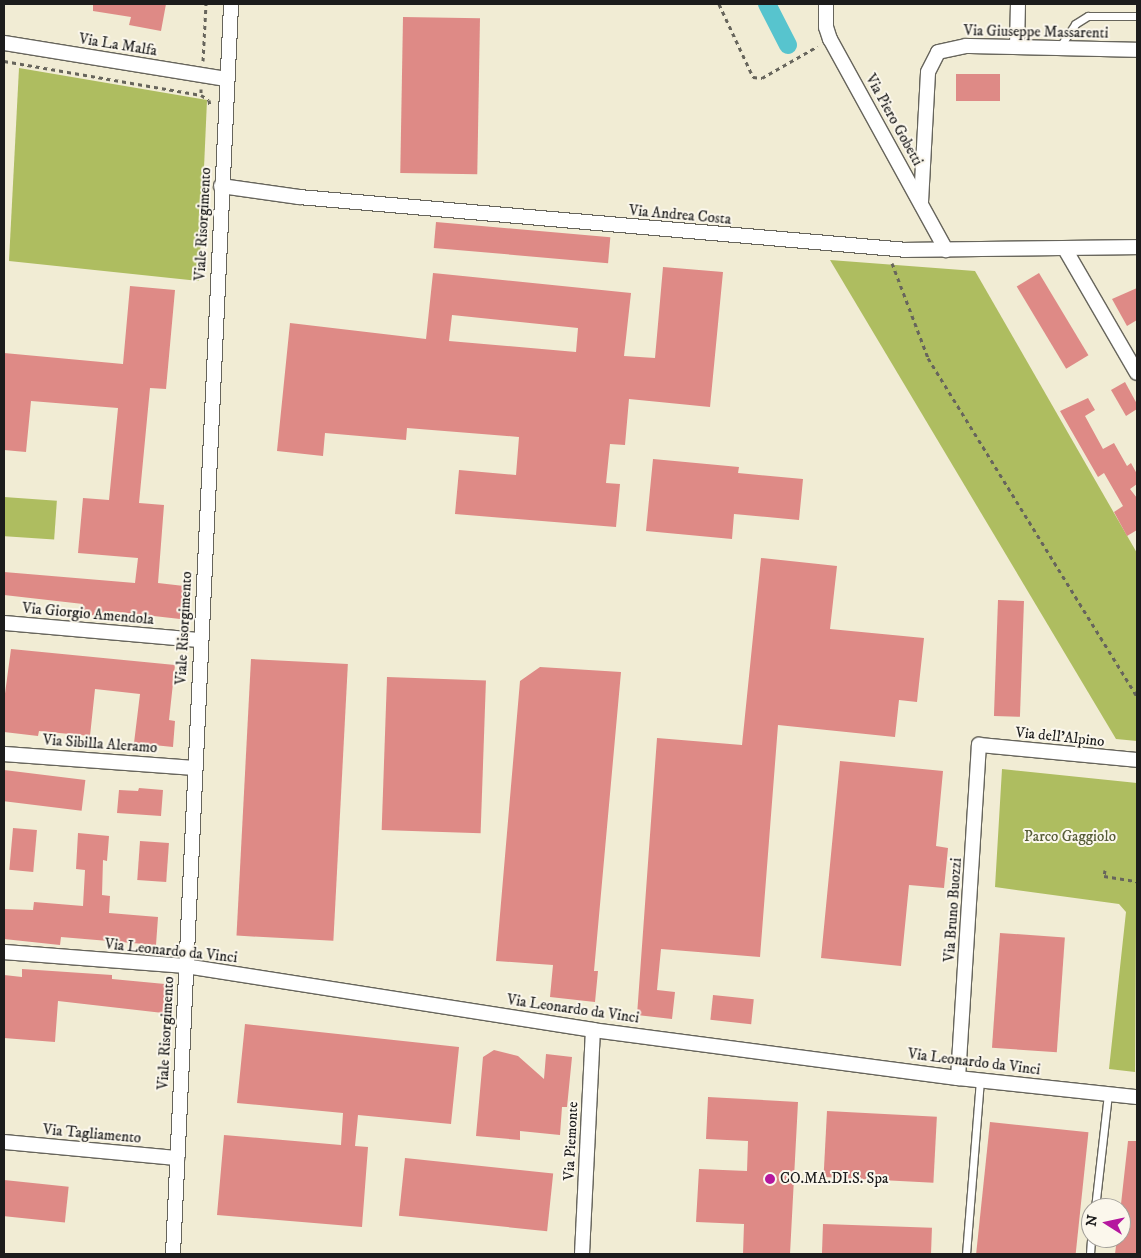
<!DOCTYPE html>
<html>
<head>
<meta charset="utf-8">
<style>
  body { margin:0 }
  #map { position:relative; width:1141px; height:1258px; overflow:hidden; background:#f1ecd4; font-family:"IM FELL DW Pica",serif }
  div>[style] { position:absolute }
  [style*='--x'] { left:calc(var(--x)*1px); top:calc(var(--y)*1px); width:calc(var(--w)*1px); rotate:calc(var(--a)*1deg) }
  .green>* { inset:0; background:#aebd60; transform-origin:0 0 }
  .canal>* { height:18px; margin:-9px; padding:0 9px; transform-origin:9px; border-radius:9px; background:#57c4ce }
  .building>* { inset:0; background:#de8a86; transform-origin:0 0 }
  .path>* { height:3px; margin-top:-1.5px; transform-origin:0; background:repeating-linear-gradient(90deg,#67655c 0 4px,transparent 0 8px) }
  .roads { filter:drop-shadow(1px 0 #67655c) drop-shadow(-1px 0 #67655c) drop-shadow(0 1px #67655c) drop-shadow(0 -1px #67655c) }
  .service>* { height:7px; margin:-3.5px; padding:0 3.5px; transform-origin:3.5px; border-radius:3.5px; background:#fff }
  .minor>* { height:14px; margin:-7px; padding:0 7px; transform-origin:7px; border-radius:7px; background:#fff }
  .dots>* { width:14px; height:14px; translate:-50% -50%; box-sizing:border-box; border:2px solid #fbf7ec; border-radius:50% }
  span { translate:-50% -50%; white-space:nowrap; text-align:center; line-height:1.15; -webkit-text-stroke:4px #fbf7ec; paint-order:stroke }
  .street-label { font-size:15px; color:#1c1c1c }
  .park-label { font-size:15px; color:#565c37 }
  .poi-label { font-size:15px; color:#1c1c1c }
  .left { translate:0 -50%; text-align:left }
  .frame { position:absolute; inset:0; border:5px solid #1c1c1c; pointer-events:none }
  .north { position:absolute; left:1081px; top:1198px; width:50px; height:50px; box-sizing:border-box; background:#fbf7ec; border:1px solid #a29f99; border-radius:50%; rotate:280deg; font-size:14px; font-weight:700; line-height:20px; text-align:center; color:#1c1c1c }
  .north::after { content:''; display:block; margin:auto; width:18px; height:22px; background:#b5179e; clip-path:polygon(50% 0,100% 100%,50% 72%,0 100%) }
</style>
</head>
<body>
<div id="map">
  <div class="green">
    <i style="clip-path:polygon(19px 68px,207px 100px,199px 281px,9px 261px)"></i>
    <i style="clip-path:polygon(830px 260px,975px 271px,1137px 553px,1137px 741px,1116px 739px)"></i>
    <i style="left:4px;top:497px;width:53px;height:39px;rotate:4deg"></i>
    <i style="clip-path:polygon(1002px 769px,1137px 783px,1135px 1072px,1109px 1069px,1126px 912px,1119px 904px,995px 887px)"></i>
  </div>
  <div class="canal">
    <i style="--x:767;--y:4;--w:46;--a:62.9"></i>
  </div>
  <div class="building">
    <i style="clip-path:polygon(93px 4px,166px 4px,161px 31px,129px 25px,131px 17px,93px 11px)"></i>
    <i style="left:403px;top:17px;width:77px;height:156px;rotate:1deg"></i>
    <i style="left:956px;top:74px;width:44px;height:27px"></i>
    <i style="left:436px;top:222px;width:175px;height:26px;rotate:5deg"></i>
    <i style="clip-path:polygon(evenodd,663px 267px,723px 272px,710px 407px,629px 399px,625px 445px,610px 444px,606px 483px,620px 484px,616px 527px,455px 514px,459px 470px,516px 475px,519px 437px,407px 428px,406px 440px,325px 433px,323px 456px,277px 451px,290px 323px,426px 339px,433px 273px,631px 293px,624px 356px,655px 358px,663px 267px,452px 315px,578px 328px,576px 352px,449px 341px,452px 315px)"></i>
    <i style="left:1039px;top:273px;width:96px;height:26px;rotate:59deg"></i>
    <i style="clip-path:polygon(130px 286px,175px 290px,166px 389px,150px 388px,139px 503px,164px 505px,158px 583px,184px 586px,180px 619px,110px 611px,109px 617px,82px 614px,83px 604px,4px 595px,4px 572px,135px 583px,138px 558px,78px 553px,83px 498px,109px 500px,118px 408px,31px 401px,26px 452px,4px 450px,4px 353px,123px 364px)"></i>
    <i style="clip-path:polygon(1137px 288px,1137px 320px,1127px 326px,1112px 299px)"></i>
    <i style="clip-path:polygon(1125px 382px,1137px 404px,1137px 409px,1126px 416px,1111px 390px)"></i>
    <i style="clip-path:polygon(1088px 398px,1095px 410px,1085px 416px,1103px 449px,1114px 443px,1127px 466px,1131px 463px,1137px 474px,1137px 484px,1130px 489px,1137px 498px,1137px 530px,1127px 536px,1114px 512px,1123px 506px,1104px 473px,1098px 477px,1060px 411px)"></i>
    <i style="clip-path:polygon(653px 459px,739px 467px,738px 473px,803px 479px,799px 520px,734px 514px,732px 539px,646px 531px)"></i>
    <i style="clip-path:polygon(761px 558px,837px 566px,830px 629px,924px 638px,917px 702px,899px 700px,895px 737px,778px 725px,760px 957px,661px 949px,657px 990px,675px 992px,672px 1019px,637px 1015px,657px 738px,742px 745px)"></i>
    <i style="left:998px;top:600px;width:26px;height:116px;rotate:2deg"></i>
    <i style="clip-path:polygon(11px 649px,175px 665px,169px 720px,175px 721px,173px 747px,134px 743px,140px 694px,95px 689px,90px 736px,39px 731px,38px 736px,4px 732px,4px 701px)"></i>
    <i style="left:251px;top:659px;width:97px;height:277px;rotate:3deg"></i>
    <i style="clip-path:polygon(540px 667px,621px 672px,594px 971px,598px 971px,595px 1002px,550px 997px,553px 965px,496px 961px,520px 681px)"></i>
    <i style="left:387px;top:677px;width:99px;height:153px;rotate:2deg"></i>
    <i style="clip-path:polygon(840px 761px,943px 771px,936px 846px,948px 848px,944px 888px,909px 885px,901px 966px,821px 958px)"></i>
    <i style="left:4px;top:770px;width:82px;height:31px;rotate:7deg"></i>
    <i style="clip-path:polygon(139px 788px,163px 790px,161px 816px,117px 813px,119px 790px,138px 791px)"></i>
    <i style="left:13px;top:828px;width:24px;height:42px;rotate:5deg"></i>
    <i style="clip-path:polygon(78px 833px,109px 836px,107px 861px,103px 860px,102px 895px,110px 896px,109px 913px,158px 917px,156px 945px,61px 937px,60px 945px,4px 939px,4px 909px,33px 910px,34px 902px,83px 906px,85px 870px,76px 869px)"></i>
    <i style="left:140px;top:841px;width:29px;height:39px;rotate:4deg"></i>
    <i style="left:1000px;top:933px;width:65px;height:115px;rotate:4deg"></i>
    <i style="clip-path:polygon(22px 969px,112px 975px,112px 979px,165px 984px,163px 1013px,58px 1001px,55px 1042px,4px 1038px,4px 975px,22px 977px)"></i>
    <i style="left:713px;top:995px;width:41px;height:25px;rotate:6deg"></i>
    <i style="clip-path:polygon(245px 1024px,459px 1047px,451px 1124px,358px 1115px,355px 1146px,368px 1147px,362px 1227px,217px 1215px,224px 1135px,341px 1145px,343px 1113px,237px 1103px)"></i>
    <i style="clip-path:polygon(494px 1050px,518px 1056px,544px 1079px,546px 1054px,572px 1057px,567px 1107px,562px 1107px,560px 1135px,520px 1131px,520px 1140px,476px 1136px,483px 1057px)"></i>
    <i style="clip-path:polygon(708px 1097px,798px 1102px,790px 1254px,743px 1254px,744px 1224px,696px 1222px,699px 1169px,747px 1171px,748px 1141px,706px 1139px)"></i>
    <i style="left:827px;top:1111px;width:110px;height:66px;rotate:3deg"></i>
    <i style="left:990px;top:1122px;width:99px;height:133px;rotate:6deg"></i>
    <i style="clip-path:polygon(1128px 1141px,1137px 1141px,1137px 1254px,1115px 1254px,1117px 1238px,1121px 1238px,1121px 1204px)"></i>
    <i style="left:405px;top:1158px;width:149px;height:58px;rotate:6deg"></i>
    <i style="left:4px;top:1180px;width:65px;height:36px;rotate:6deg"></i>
    <i style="left:823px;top:1224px;width:109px;height:30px;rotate:2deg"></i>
  </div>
  <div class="path">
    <i style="--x:719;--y:4;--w:81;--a:65"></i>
    <i style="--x:753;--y:77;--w:9;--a:6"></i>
    <i style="--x:762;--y:78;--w:64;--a:-29.7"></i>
    <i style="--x:4;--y:61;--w:200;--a:9.8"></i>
    <i style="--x:203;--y:61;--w:57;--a:-87"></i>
    <i style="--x:201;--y:89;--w:6;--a:90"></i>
    <i style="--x:201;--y:95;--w:9;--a:32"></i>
    <i style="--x:209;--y:100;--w:6;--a:81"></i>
    <i style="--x:892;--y:263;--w:102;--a:69.2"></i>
    <i style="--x:928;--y:358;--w:398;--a:58.3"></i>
    <i style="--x:1105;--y:870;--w:6;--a:99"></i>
    <i style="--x:1104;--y:876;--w:33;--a:9"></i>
  </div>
  <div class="roads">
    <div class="service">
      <i style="--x:1059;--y:48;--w:29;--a:-56"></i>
      <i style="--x:1075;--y:24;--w:15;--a:-32"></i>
      <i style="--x:1088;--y:16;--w:49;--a:0"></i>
      <i style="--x:1095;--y:1208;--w:115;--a:-83.5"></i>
      <i style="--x:966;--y:1254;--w:175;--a:-85.4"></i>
      <i style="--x:1090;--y:1254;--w:16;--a:-86"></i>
    </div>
    <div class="minor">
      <i style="--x:826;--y:4;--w:23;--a:90"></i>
      <i style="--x:826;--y:27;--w:13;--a:72"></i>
      <i style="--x:830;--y:39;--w:241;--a:61.2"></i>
      <i style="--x:4;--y:43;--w:226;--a:9.2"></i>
      <i style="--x:1017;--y:47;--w:43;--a:-88.7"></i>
      <i style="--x:221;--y:186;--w:79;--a:8"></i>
      <i style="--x:299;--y:197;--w:610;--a:4.98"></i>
      <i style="--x:907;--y:250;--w:230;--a:-0.7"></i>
      <i style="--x:921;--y:202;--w:130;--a:-86.9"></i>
      <i style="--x:928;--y:72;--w:22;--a:-63"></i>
      <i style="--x:938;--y:52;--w:29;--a:-12"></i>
      <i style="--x:966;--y:46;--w:171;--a:1.3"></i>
      <i style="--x:1065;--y:249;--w:143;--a:59.9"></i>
      <i style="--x:4;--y:623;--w:197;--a:5"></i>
      <i style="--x:4;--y:754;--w:191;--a:4.2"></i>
      <i style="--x:4;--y:952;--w:182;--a:4.4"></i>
      <i style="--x:185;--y:966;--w:413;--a:8.9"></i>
      <i style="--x:593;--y:1030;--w:368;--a:7.5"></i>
      <i style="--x:958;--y:1078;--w:180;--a:6.1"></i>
      <i style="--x:958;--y:1078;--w:334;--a:-86.4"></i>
      <i style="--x:979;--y:745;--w:159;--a:5.4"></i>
      <i style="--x:4;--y:1142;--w:174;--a:5.3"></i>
      <i style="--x:173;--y:1254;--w:1251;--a:-87.34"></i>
      <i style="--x:582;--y:1254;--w:224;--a:-87.2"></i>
    </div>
  </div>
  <div class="dots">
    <i style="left:770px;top:1179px;background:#b5179e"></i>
  </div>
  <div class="street-label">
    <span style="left:1036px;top:32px;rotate:1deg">Via Giuseppe Massarenti</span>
    <span style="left:118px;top:45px;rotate:9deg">Via La Malfa</span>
    <span style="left:894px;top:120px;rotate:61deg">Via Piero Gobetti</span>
    <span style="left:680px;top:215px;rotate:5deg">Via Andrea Costa</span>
    <span style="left:203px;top:224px;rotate:-87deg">Viale Risorgimento</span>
    <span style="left:88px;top:614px;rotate:5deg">Via Giorgio Amendola</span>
    <span style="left:184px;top:628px;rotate:-87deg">Viale Risorgimento</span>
    <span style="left:1060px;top:737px;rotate:6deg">Via dell'Alpino</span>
    <span style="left:100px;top:744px;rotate:4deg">Via Sibilla Aleramo</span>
    <span style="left:953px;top:910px;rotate:-86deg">Via Bruno Buozzi</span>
    <span style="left:171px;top:951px;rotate:6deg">Via Leonardo da Vinci</span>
    <span style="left:573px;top:1009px;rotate:8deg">Via Leonardo da Vinci</span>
    <span style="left:166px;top:1033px;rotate:-87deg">Viale Risorgimento</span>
    <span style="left:974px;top:1062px;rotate:7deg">Via Leonardo da Vinci</span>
    <span style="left:92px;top:1134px;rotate:5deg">Via Tagliamento</span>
    <span style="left:571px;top:1141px;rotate:-87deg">Via Piemonte</span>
  </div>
  <div class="park-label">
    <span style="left:1070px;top:837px">Parco Gaggiolo</span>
  </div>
  <div class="poi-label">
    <span class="left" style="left:780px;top:1179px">CO.MA.DI.S. Spa</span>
  </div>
  <div class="frame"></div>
  <div class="north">N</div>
</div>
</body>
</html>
